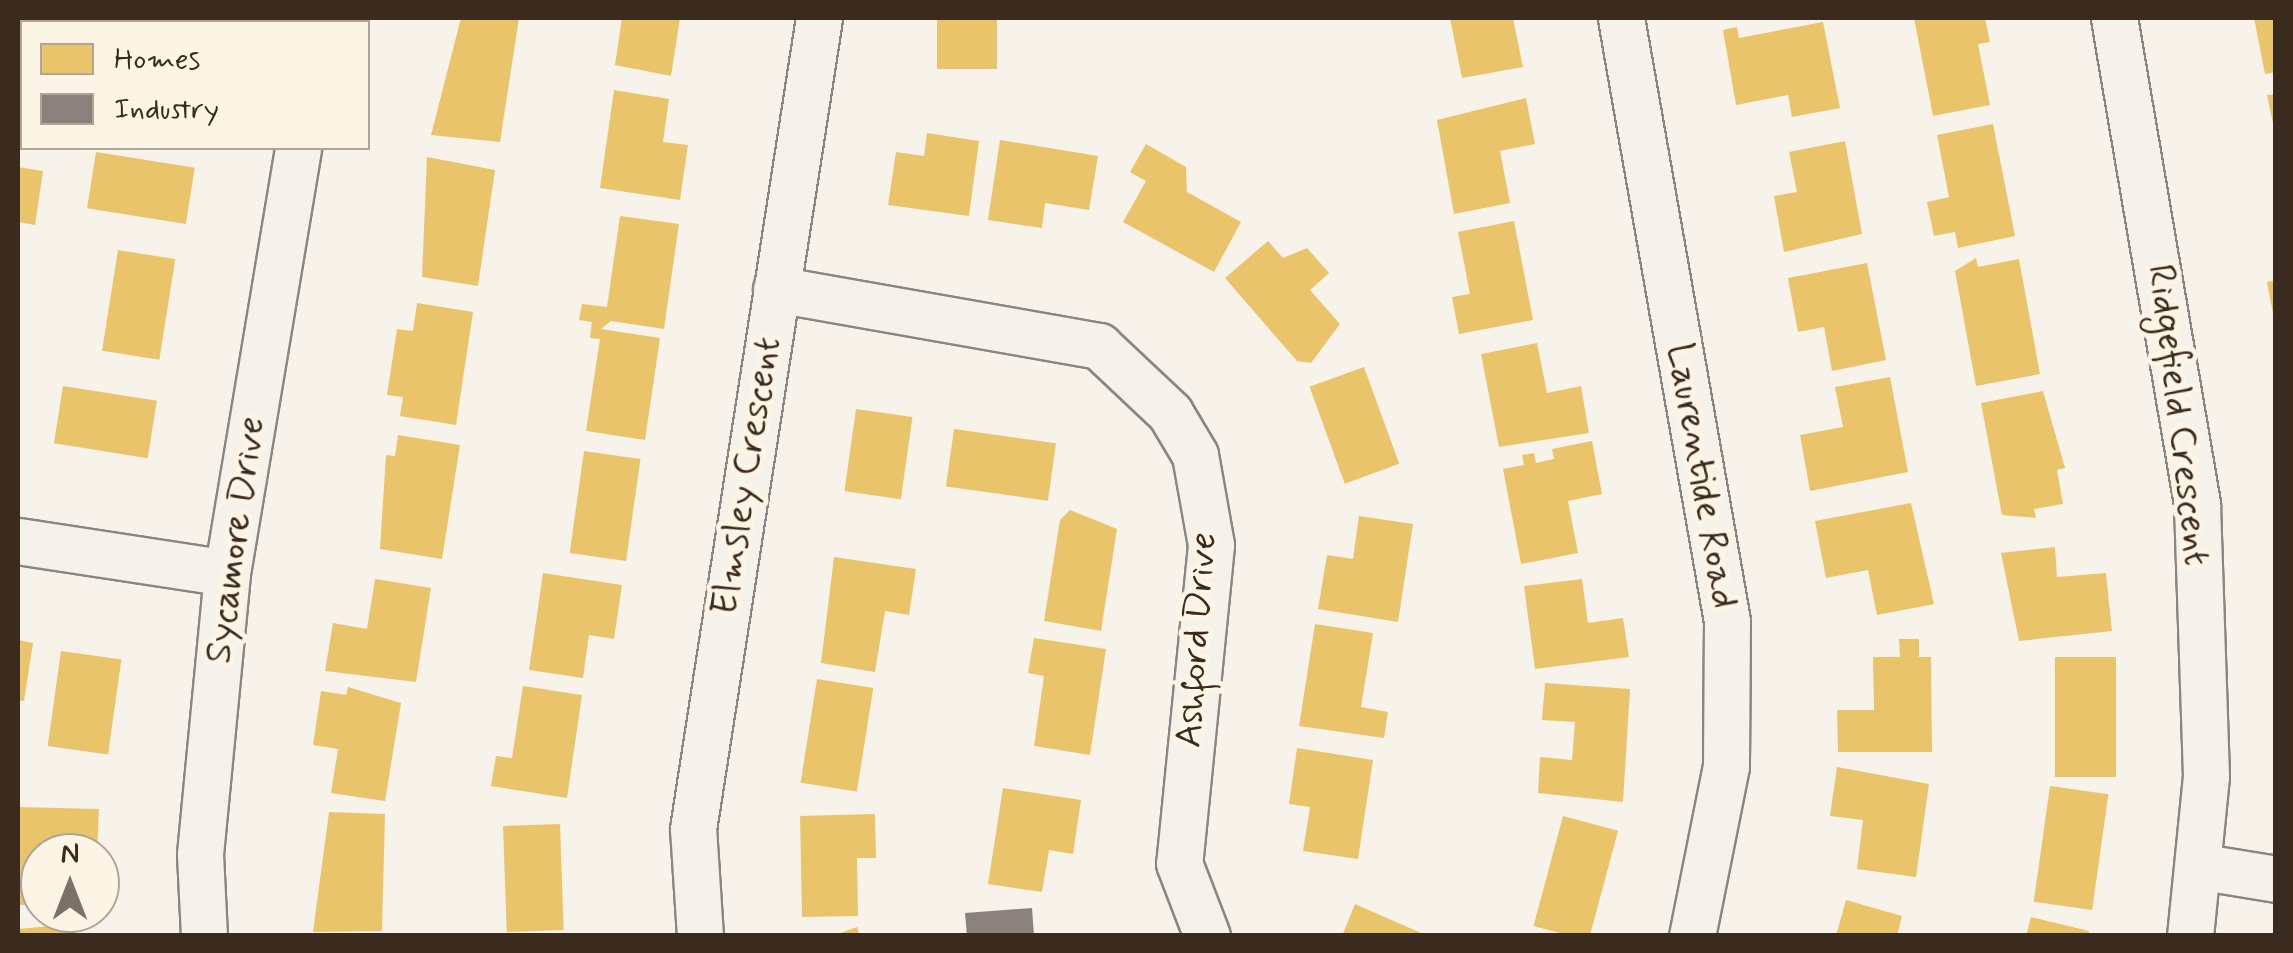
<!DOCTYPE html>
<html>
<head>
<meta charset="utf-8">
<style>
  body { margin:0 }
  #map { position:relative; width:2293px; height:953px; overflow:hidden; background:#f7f3ea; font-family:Mynerve,sans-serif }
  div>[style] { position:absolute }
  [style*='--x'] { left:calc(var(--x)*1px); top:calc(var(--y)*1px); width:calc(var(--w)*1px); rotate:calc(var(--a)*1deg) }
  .homes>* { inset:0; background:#e9c46a; transform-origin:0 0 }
  .industry>* { inset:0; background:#8a817c }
  .roads { filter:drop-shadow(2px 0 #8b867f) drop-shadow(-2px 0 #8b867f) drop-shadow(0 2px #8b867f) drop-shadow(0 -2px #8b867f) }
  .minor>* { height:45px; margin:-22.5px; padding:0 22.5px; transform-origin:22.5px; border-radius:22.5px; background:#f5f2ec }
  span { translate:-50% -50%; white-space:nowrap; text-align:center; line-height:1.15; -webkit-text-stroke:10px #fcf5e5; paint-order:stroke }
  .street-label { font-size:38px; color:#3b2a1e }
  .frame { position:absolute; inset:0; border:20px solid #3b2a1e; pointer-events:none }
  .legend { position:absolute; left:20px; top:20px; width:350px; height:130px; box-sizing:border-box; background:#fcf5e5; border:2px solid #afa495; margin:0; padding:12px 18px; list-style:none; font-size:30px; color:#3b2a1e }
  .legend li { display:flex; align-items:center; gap:20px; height:50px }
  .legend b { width:50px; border:2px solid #afa495 }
  .north { position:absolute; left:20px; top:833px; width:100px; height:100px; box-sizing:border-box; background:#fcf5e5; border:2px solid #afa495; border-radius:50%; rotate:0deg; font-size:28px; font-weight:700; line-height:40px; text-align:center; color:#3b2a1e }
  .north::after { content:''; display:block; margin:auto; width:35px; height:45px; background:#7d7065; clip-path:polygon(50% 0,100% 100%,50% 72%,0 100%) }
</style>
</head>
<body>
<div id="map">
  <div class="homes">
    <i style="clip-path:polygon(461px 18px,519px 18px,500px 142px,431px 135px)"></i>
    <i style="clip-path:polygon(622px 18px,680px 18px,671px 76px,615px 65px)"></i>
    <i style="left:937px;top:18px;width:60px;height:51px"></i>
    <i style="clip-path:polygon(1450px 18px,1513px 18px,1523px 67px,1462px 78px)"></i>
    <i style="clip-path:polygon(1914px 18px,1985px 18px,1990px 42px,1978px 44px,1990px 105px,1933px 116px)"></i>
    <i style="clip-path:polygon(2254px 18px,2276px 18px,2276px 72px,2265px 74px)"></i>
    <i style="clip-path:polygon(1823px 22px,1840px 108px,1792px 117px,1788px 95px,1736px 105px,1723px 30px,1737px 27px,1739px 38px)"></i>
    <i style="clip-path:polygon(614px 90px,669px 99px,663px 142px,688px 145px,680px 200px,600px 188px)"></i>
    <i style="clip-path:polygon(2276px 94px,2276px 128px,2274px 128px,2267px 95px)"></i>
    <i style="clip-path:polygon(1526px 98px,1535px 144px,1500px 151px,1510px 203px,1454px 214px,1437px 120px)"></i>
    <i style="clip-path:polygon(1993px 124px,2015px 236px,1958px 248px,1955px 232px,1934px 236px,1927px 202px,1949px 197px,1937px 135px)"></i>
    <i style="clip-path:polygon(927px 133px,979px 141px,969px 216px,888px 205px,896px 152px,924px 156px)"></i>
    <i style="clip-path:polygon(1000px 140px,1098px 156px,1089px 210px,1045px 203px,1042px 228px,988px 220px)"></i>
    <i style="clip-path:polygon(1845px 141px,1862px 234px,1784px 252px,1774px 196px,1797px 192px,1789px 152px)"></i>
    <i style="clip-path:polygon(1146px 144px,1186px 167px,1187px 192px,1241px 222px,1214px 272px,1123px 222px,1146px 181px,1130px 172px)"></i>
    <i style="left:96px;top:152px;width:100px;height:57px;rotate:9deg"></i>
    <i style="clip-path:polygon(427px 157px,495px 170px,478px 286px,422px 277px)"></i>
    <i style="clip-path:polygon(18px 167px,43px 171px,35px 225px,18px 222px)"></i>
    <i style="clip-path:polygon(620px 216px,679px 224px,664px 329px,611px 321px,601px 329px,660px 338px,645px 440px,586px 431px,600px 339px,590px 338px,592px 322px,579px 320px,582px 304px,607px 307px)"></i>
    <i style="clip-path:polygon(1514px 221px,1533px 320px,1459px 334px,1452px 297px,1470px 294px,1458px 232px)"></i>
    <i style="clip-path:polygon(1268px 241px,1283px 258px,1307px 248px,1329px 273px,1310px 290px,1340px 324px,1311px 363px,1297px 361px,1225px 278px)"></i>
    <i style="left:118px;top:250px;width:58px;height:102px;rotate:9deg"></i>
    <i style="clip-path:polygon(1976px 258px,1978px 267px,2019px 259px,2040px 374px,1976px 386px,1955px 271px)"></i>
    <i style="clip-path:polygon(1867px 263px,1886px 360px,1832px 371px,1824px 327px,1798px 332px,1788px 278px)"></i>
    <i style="clip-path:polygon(2276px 280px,2276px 319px,2274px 319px,2267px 282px)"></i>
    <i style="clip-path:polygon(417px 303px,473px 312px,456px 425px,400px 416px,403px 397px,387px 395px,397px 329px,413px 331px)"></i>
    <i style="clip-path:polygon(1537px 343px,1547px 393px,1581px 386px,1589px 433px,1499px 447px,1481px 354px)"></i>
    <i style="left:1364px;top:367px;width:103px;height:58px;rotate:70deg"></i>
    <i style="clip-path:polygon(1890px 377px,1908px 472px,1810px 491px,1800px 435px,1843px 427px,1835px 387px)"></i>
    <i style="left:63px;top:386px;width:95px;height:58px;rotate:9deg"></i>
    <i style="clip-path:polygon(2043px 391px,2065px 468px,2057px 470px,2063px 504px,2034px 509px,2036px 518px,2002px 515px,1981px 403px)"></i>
    <i style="left:856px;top:409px;width:57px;height:83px;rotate:8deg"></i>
    <i style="left:954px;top:429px;width:103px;height:58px;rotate:8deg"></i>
    <i style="clip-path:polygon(398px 435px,460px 445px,442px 559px,380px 549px,386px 455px,395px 456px)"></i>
    <i style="clip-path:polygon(1592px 441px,1602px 494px,1568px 501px,1578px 553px,1521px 564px,1503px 469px,1524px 465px,1522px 455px,1534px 453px,1536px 463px,1554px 459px,1552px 449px)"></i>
    <i style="left:584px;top:451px;width:57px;height:103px;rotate:8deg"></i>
    <i style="clip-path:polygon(1911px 503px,1934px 604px,1877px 615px,1868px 570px,1826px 578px,1815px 521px)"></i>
    <i style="clip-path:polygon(1070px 510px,1117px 529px,1101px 631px,1044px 621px,1060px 520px)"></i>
    <i style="clip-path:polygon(1359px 516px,1413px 524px,1398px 622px,1318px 609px,1327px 555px,1353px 559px)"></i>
    <i style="clip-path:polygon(2055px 547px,2057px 577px,2106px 573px,2112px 631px,2019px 641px,2001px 553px)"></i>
    <i style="clip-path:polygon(834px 557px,916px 569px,909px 615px,885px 611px,875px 672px,821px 663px)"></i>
    <i style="clip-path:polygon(543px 573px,622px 585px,614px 639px,589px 635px,583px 678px,529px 670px)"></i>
    <i style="clip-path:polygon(375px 579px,431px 588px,416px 682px,325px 671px,333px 623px,367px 629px)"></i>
    <i style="clip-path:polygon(1582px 579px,1588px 623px,1623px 618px,1629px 657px,1535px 669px,1524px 586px)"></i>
    <i style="clip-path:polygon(1315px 624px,1373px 633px,1361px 707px,1388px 712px,1384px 738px,1299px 726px)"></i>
    <i style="clip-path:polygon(1034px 638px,1106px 649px,1090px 755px,1034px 746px,1044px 676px,1028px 673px)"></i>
    <i style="clip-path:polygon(1899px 639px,1919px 639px,1919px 657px,1931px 657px,1932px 752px,1838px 752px,1837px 710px,1874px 710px,1873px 657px,1900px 657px)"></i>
    <i style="clip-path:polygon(18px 640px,33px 643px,24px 701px,18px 701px)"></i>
    <i style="left:61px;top:651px;width:61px;height:96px;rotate:8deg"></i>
    <i style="left:2055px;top:657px;width:61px;height:120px"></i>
    <i style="left:817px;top:679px;width:57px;height:105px;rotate:9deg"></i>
    <i style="clip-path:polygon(1545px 683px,1630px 689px,1623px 802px,1538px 793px,1540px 757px,1572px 760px,1575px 722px,1542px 720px)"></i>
    <i style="clip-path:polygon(523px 686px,582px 695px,567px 798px,491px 786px,496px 756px,512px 758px)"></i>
    <i style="clip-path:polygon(348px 687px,401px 703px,385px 801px,331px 793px,338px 749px,313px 745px,321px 691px,346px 695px)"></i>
    <i style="clip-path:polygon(1297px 748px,1373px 760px,1358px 859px,1303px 851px,1310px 807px,1289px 804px)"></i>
    <i style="clip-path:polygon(1837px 767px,1929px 784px,1916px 877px,1857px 869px,1863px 820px,1830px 816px)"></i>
    <i style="left:2050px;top:786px;width:59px;height:117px;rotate:8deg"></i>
    <i style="clip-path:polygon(1003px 788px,1081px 800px,1073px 854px,1049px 850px,1042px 892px,988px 884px)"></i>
    <i style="clip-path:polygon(18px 807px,99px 809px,97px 853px,40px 853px,40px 905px,18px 905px)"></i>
    <i style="clip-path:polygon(329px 812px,385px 814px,382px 931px,313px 932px)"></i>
    <i style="clip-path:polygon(875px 814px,876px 858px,857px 858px,858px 916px,802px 917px,800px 816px)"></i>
    <i style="left:1563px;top:816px;width:57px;height:114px;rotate:15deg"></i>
    <i style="left:560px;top:824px;width:106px;height:57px;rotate:88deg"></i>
    <i style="clip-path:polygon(1846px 900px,1902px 916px,1897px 936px,1836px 936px)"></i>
    <i style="clip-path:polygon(1355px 904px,1428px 936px,1342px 936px)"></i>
    <i style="clip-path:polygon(2031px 917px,2089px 931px,2088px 936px,2026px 936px)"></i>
    <i style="clip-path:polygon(72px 924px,73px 936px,18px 936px,18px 929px)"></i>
    <i style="clip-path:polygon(857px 927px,860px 936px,835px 936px,835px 935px)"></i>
  </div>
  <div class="industry">
    <i style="clip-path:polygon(1032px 908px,1034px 936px,967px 936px,965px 913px)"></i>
  </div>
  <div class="roads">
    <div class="minor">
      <i style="--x:1621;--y:18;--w:612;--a:80.03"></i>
      <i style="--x:1727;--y:621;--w:145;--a:90.4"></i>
      <i style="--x:1726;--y:766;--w:173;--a:101.3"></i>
      <i style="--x:2114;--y:18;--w:494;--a:80.3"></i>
      <i style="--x:2197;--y:505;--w:271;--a:88.1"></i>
      <i style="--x:2206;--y:776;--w:161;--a:95.7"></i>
      <i style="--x:315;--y:22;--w:4;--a:-90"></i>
      <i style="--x:18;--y:32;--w:4;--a:14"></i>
      <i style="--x:776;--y:289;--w:328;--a:10"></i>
      <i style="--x:1099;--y:346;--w:98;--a:43.3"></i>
      <i style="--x:1170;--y:413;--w:49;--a:59.2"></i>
      <i style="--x:1195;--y:455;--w:91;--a:79.9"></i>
      <i style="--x:1211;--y:545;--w:320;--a:95.7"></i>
      <i style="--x:1179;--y:863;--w:78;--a:69"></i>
      <i style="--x:18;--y:541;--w:211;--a:8.7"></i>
      <i style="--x:2203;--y:867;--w:74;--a:9.3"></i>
      <i style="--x:204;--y:936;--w:82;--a:-92.8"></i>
      <i style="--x:200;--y:854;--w:282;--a:-84.5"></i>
      <i style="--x:227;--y:573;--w:431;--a:-80.5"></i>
      <i style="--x:700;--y:936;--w:107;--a:-93.7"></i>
      <i style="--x:693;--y:829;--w:821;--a:-81.17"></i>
    </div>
  </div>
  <div class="street-label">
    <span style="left:2178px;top:415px;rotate:83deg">Ridgefield Crescent</span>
    <span style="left:747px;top:476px;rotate:-81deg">Elmsley Crescent</span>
    <span style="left:1701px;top:476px;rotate:80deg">Laurentide Road</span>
    <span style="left:236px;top:540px;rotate:-82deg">Sycamore Drive</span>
    <span style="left:1197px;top:640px;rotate:-86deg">Ashford Drive</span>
  </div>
  <div class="frame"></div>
  <ul class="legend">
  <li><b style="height:28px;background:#e9c46a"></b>Homes</li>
  <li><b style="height:28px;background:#8a817c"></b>Industry</li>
  </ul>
  <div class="north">N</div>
</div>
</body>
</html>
